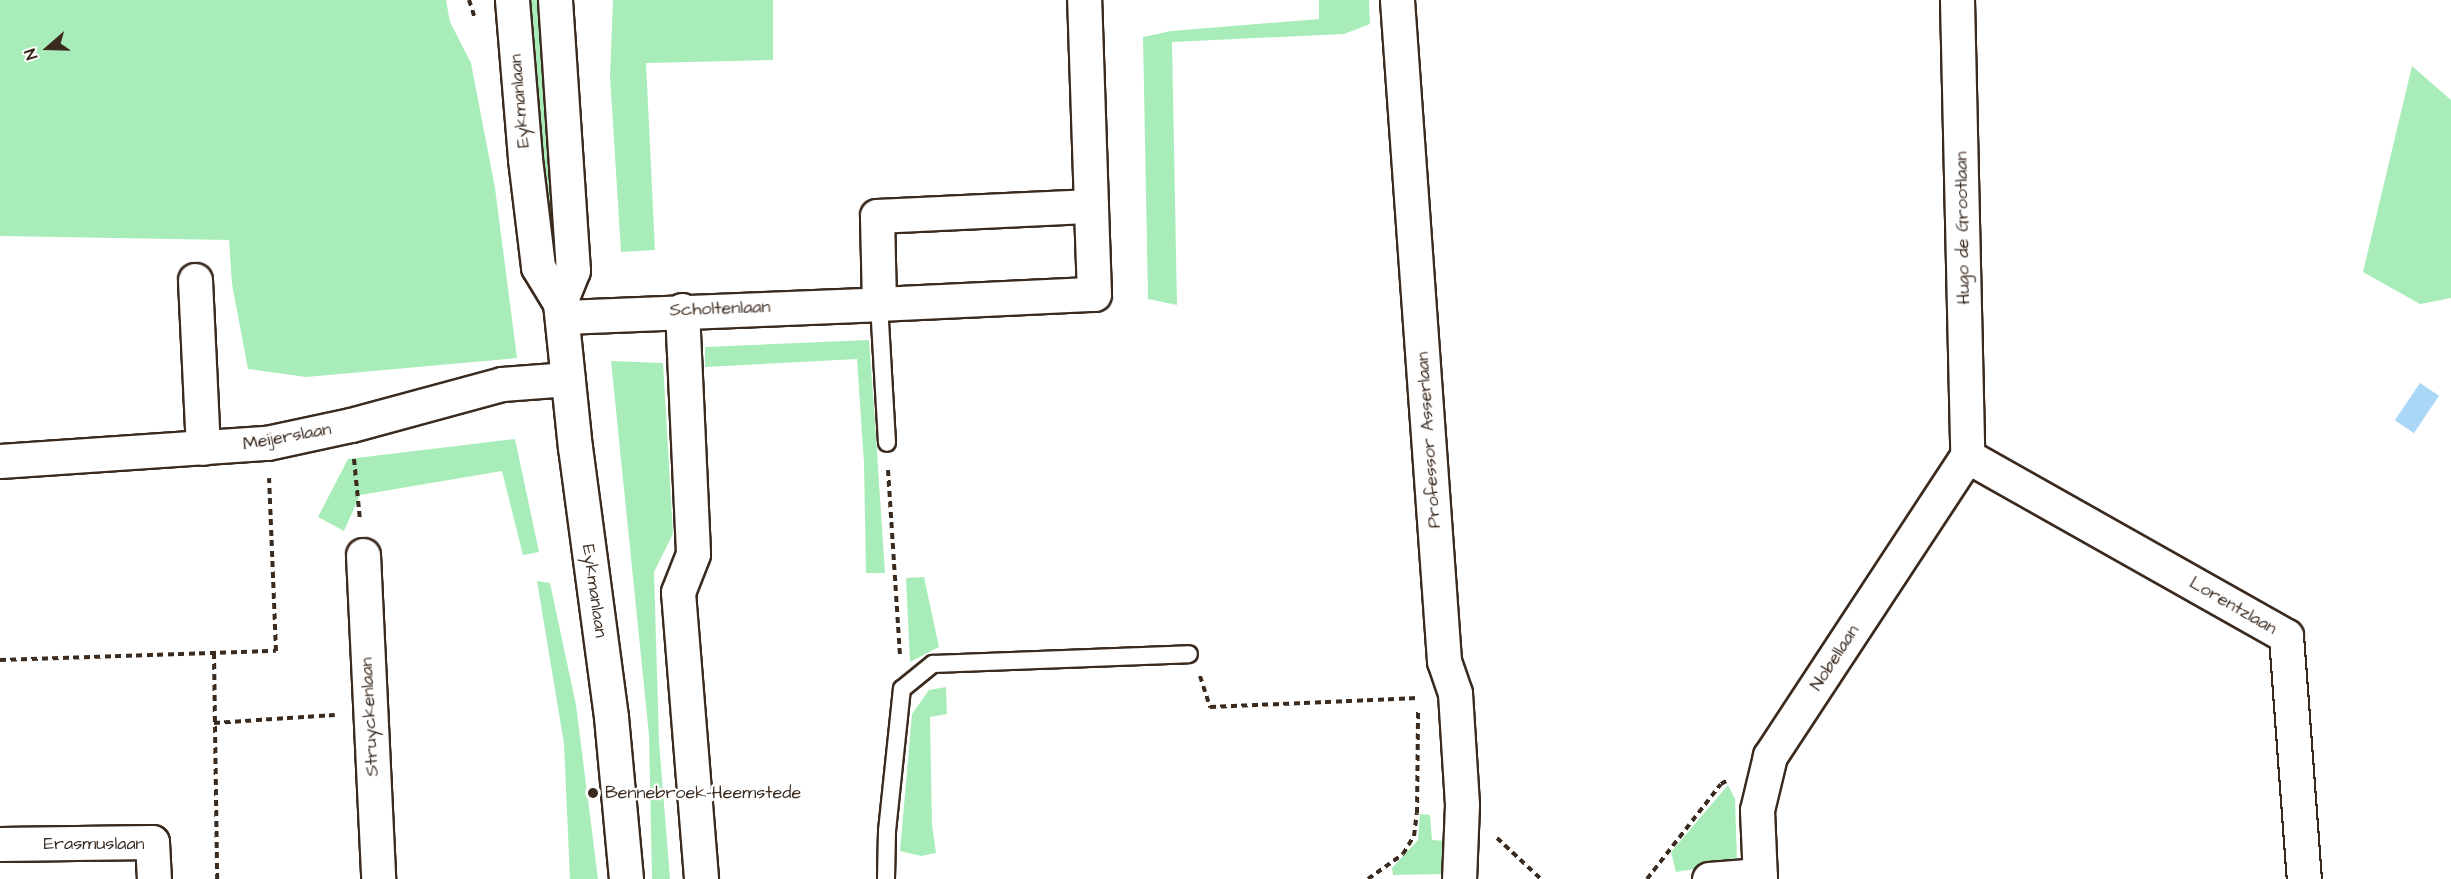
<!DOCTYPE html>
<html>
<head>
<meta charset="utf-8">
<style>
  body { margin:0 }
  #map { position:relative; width:2451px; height:879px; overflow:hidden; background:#fff; font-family:"Architects Daughter",sans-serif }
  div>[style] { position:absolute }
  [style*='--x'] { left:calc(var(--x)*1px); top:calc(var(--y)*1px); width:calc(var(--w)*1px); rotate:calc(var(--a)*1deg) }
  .green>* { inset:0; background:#a8edb9 }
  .water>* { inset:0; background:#abd7f7; transform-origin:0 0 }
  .path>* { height:4px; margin-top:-2px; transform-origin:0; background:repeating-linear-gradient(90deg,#3b2a1e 0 6px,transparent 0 10.5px) }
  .roads { filter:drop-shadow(2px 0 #3b2a1e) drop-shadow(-2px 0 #3b2a1e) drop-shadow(0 2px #3b2a1e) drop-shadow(0 -2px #3b2a1e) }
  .lane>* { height:16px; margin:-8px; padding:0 8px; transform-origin:8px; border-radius:8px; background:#fff }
  .street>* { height:33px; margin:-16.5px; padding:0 16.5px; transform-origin:16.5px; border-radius:16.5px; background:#fff }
  .dots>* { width:16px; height:16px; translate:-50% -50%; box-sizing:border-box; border:3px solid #fff; border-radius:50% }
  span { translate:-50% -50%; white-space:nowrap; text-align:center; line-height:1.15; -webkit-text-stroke:4.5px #fff; paint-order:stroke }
  .street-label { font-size:18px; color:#3b2a1e }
  .poi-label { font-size:18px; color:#3b2a1e }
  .left { translate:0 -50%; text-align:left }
  .north { position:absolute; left:18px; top:18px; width:60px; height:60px; -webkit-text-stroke:4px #fff; paint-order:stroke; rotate:250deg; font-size:16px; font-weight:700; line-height:24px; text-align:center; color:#3b2a1e }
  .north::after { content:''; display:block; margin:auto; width:21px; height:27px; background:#3b2a1e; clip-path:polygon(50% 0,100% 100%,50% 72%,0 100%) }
</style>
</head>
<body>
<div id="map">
  <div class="green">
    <i style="clip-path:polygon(0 0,446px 0,450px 22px,471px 63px,495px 188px,517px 358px,306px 377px,248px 369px,232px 284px,229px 240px,0 236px)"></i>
    <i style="clip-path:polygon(525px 0,543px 0,564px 279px,550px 273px)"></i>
    <i style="clip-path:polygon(613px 0,773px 0,773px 60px,646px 63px,655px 250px,621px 252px,610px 76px)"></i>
    <i style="clip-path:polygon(1319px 0,1369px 0,1370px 24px,1344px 34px,1172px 42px,1177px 305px,1148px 299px,1143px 37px,1171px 31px,1319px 19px)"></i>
    <i style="clip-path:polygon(2412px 66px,2451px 100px,2451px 298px,2420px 304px,2363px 272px)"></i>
    <i style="clip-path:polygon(869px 340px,876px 437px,885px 573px,866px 573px,864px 463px,857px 359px,705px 367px,705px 347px)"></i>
    <i style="clip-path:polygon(611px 361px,663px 363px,673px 534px,654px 572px,659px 741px,670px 879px,652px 879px,649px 735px)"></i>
    <i style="clip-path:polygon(515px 439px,539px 552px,523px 555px,502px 471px,360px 495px,344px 531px,318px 517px,348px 459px)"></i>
    <i style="clip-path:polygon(924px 577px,939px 647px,910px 662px,906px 578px)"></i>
    <i style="clip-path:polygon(537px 581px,550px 583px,576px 705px,598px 879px,570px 879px,564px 744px)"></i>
    <i style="clip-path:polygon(946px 687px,947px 714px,930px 717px,932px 825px,936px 853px,921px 856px,900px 851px,912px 714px,929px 690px)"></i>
    <i style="clip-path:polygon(1728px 785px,1735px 799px,1737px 862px,1676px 872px,1671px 852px)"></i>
    <i style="clip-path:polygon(1420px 814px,1430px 815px,1432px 840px,1447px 841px,1448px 861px,1442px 874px,1393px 875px,1392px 868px,1418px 840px)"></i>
  </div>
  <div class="water">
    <i style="left:2420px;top:383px;width:23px;height:45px;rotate:34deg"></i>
  </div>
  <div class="path">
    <i style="--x:469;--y:0;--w:20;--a:72"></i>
    <i style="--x:354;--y:459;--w:61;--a:84.4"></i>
    <i style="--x:888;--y:470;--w:185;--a:86.3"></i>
    <i style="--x:214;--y:653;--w:226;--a:89.2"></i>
    <i style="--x:0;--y:660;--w:276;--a:-1.9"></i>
    <i style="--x:276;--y:651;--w:173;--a:-92.3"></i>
    <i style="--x:1200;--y:676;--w:33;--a:72"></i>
    <i style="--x:1210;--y:707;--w:208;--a:-2.5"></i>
    <i style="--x:214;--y:723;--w:121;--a:-3.8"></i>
    <i style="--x:1497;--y:838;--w:60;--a:43"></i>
    <i style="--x:1368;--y:879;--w:43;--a:-35.5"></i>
    <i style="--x:1403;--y:854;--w:21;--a:-59"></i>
    <i style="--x:1414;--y:836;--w:23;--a:-83"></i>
    <i style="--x:1417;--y:813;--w:102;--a:-89.4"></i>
    <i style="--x:1647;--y:879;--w:120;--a:-52.1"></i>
    <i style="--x:1721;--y:784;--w:8;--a:-30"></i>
  </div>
  <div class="roads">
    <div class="lane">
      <i style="--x:879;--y:304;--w:139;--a:86.7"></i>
      <i style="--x:886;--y:879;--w:48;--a:-88.8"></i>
      <i style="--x:887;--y:831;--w:143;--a:-84"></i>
      <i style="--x:902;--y:689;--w:40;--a:-39"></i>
      <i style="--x:933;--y:664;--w:256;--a:-2.2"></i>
    </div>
    <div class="street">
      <i style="--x:512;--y:0;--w:160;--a:85.3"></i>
      <i style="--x:525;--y:159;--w:109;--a:83.1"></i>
      <i style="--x:538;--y:267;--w:42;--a:58.6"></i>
      <i style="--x:560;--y:303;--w:145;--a:84.1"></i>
      <i style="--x:575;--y:447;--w:272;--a:82.4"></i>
      <i style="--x:611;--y:717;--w:163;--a:84.7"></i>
      <i style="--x:555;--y:0;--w:271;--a:86.2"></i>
      <i style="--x:573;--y:270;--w:35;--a:112"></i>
      <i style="--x:1397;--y:0;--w:663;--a:85.93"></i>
      <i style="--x:1444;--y:661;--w:34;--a:71"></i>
      <i style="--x:1455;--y:693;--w:112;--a:86.4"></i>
      <i style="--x:1462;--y:805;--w:74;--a:92.3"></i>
      <i style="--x:1957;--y:0;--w:456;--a:88.7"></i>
      <i style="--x:195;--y:280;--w:168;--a:87.3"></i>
      <i style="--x:879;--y:304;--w:215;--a:-2.7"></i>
      <i style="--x:1094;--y:294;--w:88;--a:-92"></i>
      <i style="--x:682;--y:310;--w:244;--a:87.4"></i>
      <i style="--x:693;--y:554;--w:41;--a:111.5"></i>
      <i style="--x:678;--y:592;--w:288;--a:85.4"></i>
      <i style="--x:562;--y:317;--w:317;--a:-2.3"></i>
      <i style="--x:879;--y:304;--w:88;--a:-91.3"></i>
      <i style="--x:877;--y:216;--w:214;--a:-2.7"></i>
      <i style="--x:1091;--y:206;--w:206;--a:-91.9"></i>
      <i style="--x:1967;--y:456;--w:366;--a:29.4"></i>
      <i style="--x:2286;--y:636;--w:244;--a:85.8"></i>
      <i style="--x:0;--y:461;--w:268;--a:-3.9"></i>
      <i style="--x:267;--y:443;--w:86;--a:-12.1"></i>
      <i style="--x:351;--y:425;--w:156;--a:-15.2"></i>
      <i style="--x:502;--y:384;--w:66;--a:-4.3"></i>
      <i style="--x:363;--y:555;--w:324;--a:87.3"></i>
      <i style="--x:0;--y:844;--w:152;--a:-0.8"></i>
      <i style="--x:152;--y:842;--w:37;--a:87"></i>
      <i style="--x:1709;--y:879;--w:51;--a:-4.5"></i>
      <i style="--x:1760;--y:879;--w:69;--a:-92.5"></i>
      <i style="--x:1757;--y:810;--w:56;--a:-76.5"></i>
      <i style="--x:1770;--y:756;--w:359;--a:-56.7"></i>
    </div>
  </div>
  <div class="dots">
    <i style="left:593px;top:793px;background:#3b2a1e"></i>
  </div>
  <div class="street-label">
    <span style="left:520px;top:101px;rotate:-95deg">Eykmanlaan</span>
    <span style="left:1963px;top:228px;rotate:-91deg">Hugo de Grootlaan</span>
    <span style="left:720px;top:309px;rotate:-2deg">Scholtenlaan</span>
    <span style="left:287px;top:437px;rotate:-10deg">Meijerslaan</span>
    <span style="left:1429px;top:440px;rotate:-94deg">Professor Asserlaan</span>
    <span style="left:594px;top:591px;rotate:82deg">Eykmanlaan</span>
    <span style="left:2233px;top:606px;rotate:30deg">Lorentzlaan</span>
    <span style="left:1835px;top:658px;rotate:-57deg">Nobellaan</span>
    <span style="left:370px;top:717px;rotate:-93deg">Struyckenlaan</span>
    <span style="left:94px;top:844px">Erasmuslaan</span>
  </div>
  <div class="poi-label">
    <span class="left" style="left:605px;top:793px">Bennebroek-Heemstede</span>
  </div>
  <div class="north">N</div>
</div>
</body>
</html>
